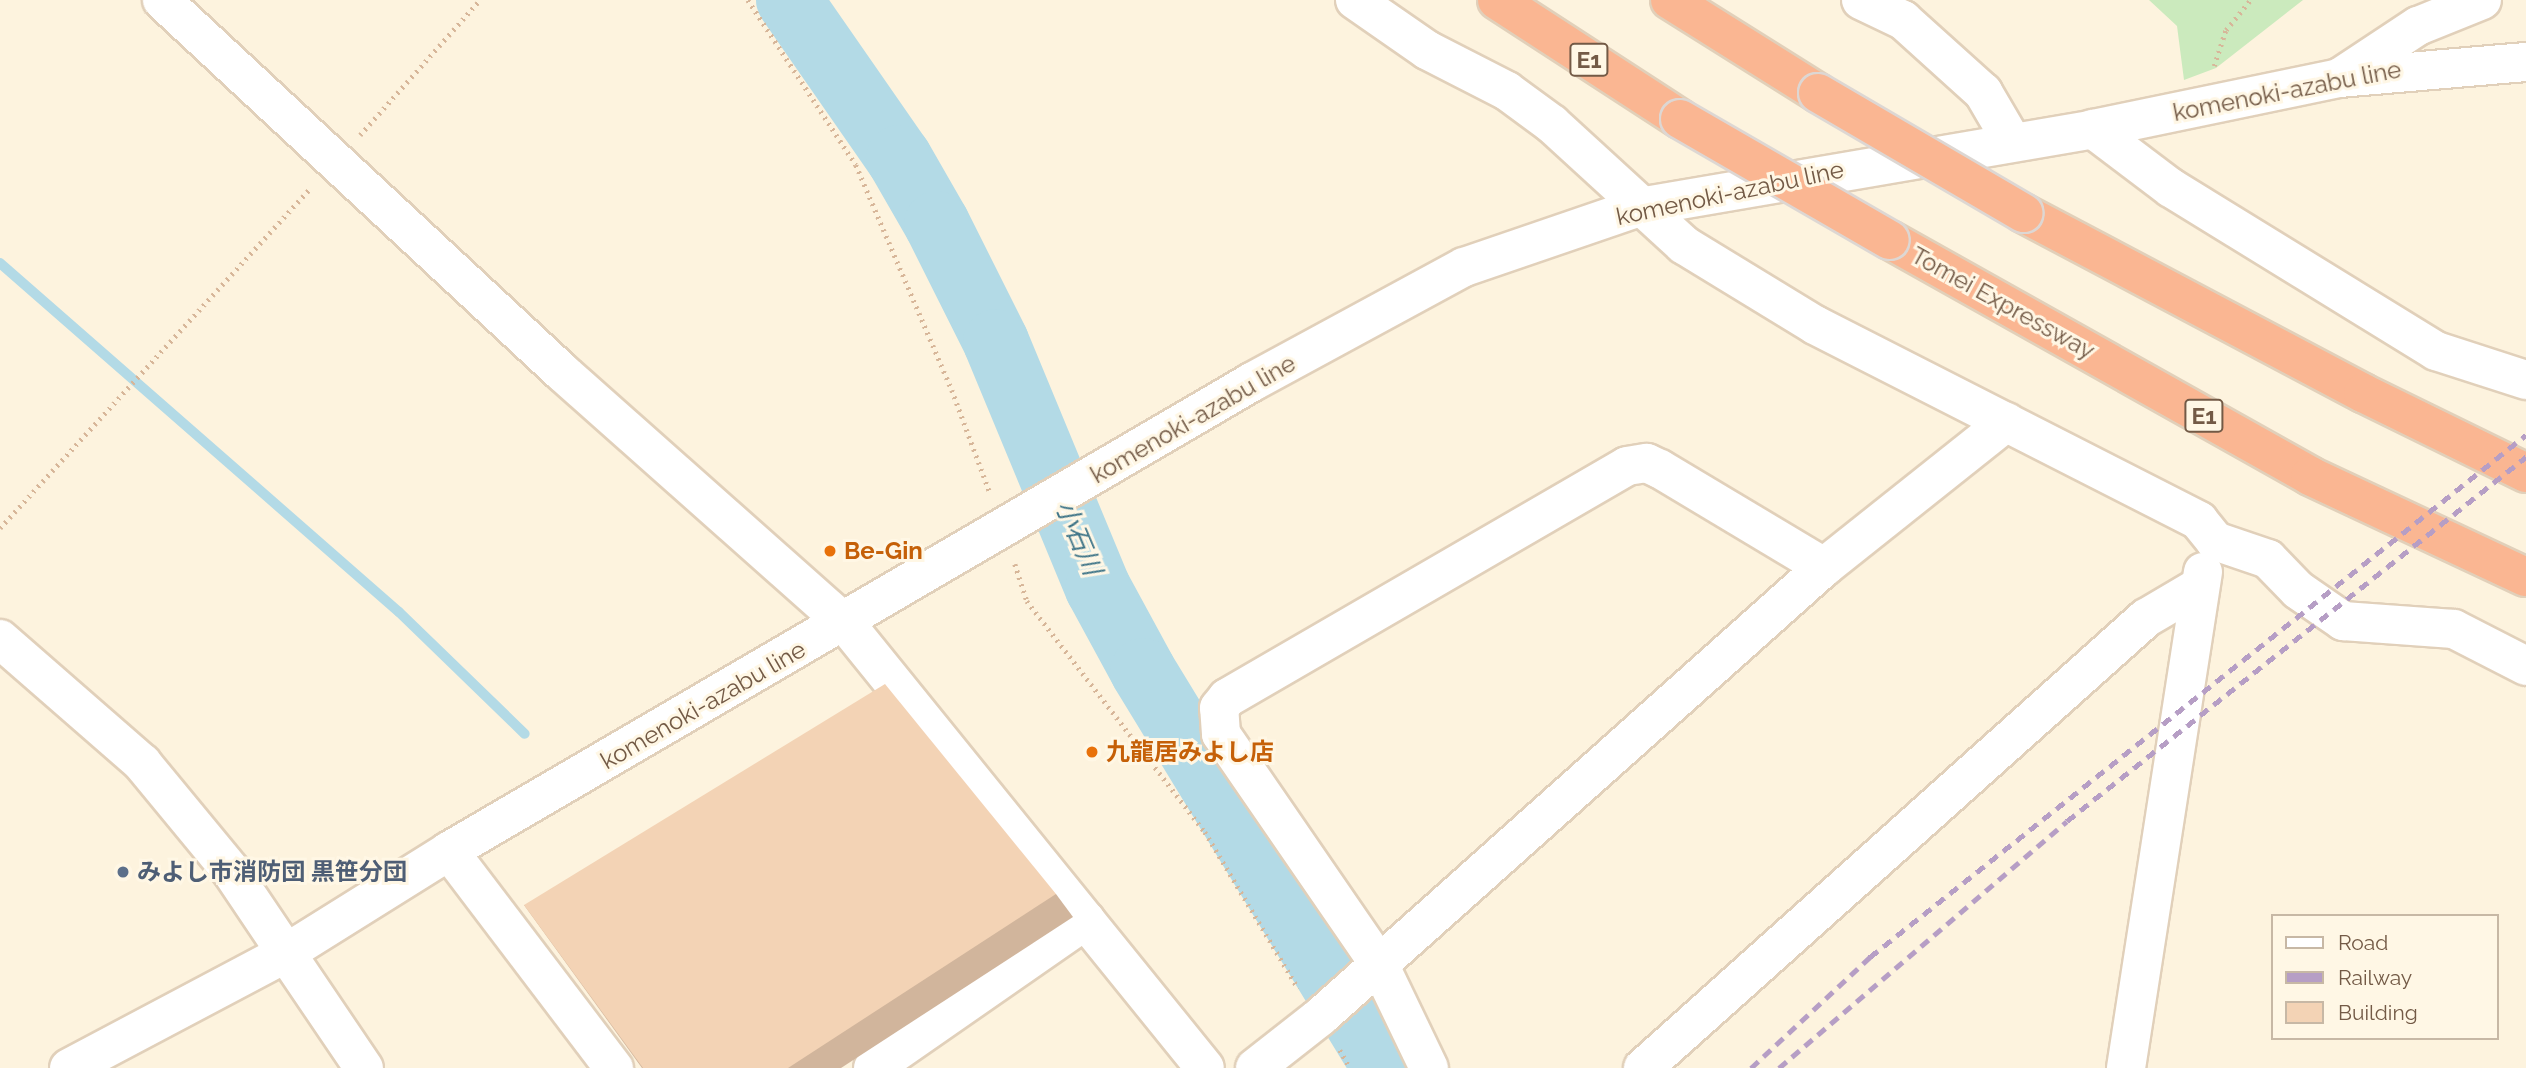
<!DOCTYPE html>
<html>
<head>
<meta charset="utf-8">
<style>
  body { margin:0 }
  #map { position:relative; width:2526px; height:1068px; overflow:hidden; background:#fdf3de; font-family:Raleway,"Noto Sans JP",sans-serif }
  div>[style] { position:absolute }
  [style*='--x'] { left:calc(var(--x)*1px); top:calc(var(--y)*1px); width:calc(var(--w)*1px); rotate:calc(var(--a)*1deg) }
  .green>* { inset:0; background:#cbeabd }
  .stream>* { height:10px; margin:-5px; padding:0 5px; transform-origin:5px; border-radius:5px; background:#b3dae6 }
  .river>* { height:66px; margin:-33px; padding:0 33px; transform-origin:33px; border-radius:33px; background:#b3dae6 }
  .path>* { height:4.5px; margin-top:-2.25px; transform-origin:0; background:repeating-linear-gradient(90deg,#d7b699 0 2px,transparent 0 7px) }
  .roads { filter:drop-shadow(2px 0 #e1d0ba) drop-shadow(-2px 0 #e1d0ba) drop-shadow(0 2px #e1d0ba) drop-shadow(0 -2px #e1d0ba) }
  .minor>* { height:38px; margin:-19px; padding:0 19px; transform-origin:19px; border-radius:19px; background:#fff }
  .tertiary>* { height:38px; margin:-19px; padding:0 19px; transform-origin:19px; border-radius:19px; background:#fff }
  .secondary>* { height:38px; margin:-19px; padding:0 19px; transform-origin:19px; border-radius:19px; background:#fff }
  .motorway>* { height:38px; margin:-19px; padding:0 19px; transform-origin:19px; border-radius:19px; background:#fab692 }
  .rail>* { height:5px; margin-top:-2.5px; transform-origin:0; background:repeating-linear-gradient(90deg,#b69ec5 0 10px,transparent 0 17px) }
  .bridges { filter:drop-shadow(2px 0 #ddd7d3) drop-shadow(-2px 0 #ddd7d3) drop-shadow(0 2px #ddd7d3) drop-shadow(0 -2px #ddd7d3) }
  .motorway-bridge>* { height:38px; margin:-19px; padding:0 19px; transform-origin:19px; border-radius:19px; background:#fab692 }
  .wall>* { inset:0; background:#d1b59c }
  .building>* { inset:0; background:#f3d3b5 }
  .dots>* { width:19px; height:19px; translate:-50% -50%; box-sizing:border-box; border:4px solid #fff7e5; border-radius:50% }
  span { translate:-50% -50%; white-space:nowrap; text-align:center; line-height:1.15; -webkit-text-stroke:6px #fff7e5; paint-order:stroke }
  .shield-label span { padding:2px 5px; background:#fff7e5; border:2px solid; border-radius:5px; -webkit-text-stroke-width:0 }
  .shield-label { font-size:23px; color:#735a46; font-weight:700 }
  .street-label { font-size:24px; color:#735a46 }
  .food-label { font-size:24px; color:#c56008; font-weight:700 }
  .left { translate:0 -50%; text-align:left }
  .service-label { font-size:24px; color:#4e5e75; font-weight:700 }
  .water-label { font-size:26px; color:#3f7588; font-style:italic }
  .legend { position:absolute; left:2271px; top:914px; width:228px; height:126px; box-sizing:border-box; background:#fff7e5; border:2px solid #c7b8a5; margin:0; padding:9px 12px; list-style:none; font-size:21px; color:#735a46 }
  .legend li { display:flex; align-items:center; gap:14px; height:35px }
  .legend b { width:35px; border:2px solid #c7b8a5 }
</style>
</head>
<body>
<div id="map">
  <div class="green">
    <i style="clip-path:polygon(2149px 0,2303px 0,2216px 68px,2184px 80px,2177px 26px)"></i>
  </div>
  <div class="stream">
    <i style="--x:0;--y:263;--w:530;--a:41.18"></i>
    <i style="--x:399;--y:612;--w:175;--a:44.1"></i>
  </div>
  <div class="river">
    <i style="--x:789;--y:0;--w:193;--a:55.2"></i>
    <i style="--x:899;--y:158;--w:76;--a:60.1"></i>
    <i style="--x:937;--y:224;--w:132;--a:63.4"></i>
    <i style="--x:996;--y:342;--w:266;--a:67.5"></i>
    <i style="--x:1098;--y:588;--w:94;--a:61.5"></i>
    <i style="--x:1143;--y:671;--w:465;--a:58.6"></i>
  </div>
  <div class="path">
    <i style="--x:748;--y:0;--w:197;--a:56.8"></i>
    <i style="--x:856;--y:165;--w:245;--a:66.9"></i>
    <i style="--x:952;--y:390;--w:110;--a:69.7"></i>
    <i style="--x:2214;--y:66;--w:38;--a:-72"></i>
    <i style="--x:2226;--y:30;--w:38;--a:-51"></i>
    <i style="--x:360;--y:135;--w:181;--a:-48.4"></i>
    <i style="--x:0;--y:528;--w:458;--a:-47.6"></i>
    <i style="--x:1015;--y:564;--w:39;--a:72"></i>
    <i style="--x:1027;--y:601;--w:292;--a:52.4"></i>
    <i style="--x:1205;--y:832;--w:182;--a:59.2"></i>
    <i style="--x:1340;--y:1050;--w:21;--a:61"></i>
  </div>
  <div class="roads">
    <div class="minor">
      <i style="--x:162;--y:0;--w:548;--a:42.93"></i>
      <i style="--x:563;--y:373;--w:377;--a:41.6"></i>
      <i style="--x:845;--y:623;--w:572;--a:51.03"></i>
      <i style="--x:1355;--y:0;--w:88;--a:34.8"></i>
      <i style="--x:1427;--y:50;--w:90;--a:27.1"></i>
      <i style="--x:1507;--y:91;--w:56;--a:36.3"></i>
      <i style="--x:1552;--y:124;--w:179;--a:42.5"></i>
      <i style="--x:1684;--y:245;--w:153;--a:31.4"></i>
      <i style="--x:1815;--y:325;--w:431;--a:27"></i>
      <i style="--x:2199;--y:521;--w:26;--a:51"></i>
      <i style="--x:2215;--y:541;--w:56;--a:18.8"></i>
      <i style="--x:2268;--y:559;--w:43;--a:45.9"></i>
      <i style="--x:2298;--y:590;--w:55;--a:34.6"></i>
      <i style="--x:2343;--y:621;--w:111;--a:4.1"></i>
      <i style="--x:2454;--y:629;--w:81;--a:27.2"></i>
      <i style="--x:2339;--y:78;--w:95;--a:-33.4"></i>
      <i style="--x:2418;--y:26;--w:69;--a:-22.1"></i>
      <i style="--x:2093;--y:129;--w:98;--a:37.1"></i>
      <i style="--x:2171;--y:188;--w:311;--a:31.6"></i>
      <i style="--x:2436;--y:351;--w:95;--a:17.9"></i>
      <i style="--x:449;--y:851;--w:273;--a:52.8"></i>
      <i style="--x:873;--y:1068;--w:259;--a:-34.8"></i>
      <i style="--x:1255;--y:1068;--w:83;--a:-38.1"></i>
      <i style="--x:1320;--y:1017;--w:676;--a:-41.76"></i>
      <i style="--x:1824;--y:567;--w:233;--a:-38.5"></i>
      <i style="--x:1429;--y:1068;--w:115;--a:-115.7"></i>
      <i style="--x:1379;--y:964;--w:279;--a:-124.5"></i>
      <i style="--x:1221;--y:734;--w:26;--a:-94"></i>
      <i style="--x:1219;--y:708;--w:13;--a:-51"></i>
      <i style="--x:1227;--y:698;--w:462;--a:-30.1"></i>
      <i style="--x:1627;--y:466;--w:20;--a:-9"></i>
      <i style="--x:1647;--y:463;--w:14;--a:25"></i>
      <i style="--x:1660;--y:469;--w:191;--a:30.9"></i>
      <i style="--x:1643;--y:1068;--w:675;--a:-41.82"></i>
      <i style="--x:2146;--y:618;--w:59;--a:-30.5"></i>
      <i style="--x:2126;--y:1068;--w:502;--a:-81.18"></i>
    </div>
    <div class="tertiary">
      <i style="--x:1861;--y:0;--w:47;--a:25.5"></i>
      <i style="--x:1903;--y:20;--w:108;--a:42"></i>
      <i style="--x:1983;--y:92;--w:56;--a:59.7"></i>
      <i style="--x:69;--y:1068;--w:246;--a:-27.9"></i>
      <i style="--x:286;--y:953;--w:139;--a:55.9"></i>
    </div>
    <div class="secondary">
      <i style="--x:0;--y:639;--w:189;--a:41.1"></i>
      <i style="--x:142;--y:763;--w:140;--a:50.5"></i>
      <i style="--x:231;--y:871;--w:99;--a:56.1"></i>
      <i style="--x:286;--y:953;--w:192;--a:-32"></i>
      <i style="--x:449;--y:851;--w:930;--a:-30.29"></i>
      <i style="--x:1252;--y:382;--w:241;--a:-28.5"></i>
      <i style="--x:1464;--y:267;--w:185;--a:-18.9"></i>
      <i style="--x:1639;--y:207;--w:461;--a:-9.7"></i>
      <i style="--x:2093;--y:129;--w:251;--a:-11.7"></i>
      <i style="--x:2339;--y:78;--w:188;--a:-4.9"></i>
    </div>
    <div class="motorway">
      <i style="--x:1497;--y:0;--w:218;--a:33"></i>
      <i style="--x:1670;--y:0;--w:175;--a:32.1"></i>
      <i style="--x:2023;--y:213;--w:385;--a:27.9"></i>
      <i style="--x:2363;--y:393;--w:182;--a:26.1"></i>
      <i style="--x:1890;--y:240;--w:482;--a:29.3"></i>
      <i style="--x:2310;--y:476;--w:238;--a:25.1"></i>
    </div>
  </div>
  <div class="rail">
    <i style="--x:1751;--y:1068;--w:163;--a:-43"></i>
    <i style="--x:1870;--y:957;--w:838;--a:-38.51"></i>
    <i style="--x:1779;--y:1068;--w:379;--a:-40.6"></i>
    <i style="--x:2067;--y:821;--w:586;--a:-38.42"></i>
  </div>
  <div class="bridges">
    <div class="motorway-bridge">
      <i style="--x:1818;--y:93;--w:238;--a:30.3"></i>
      <i style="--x:1680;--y:119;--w:242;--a:30"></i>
    </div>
  </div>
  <div class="wall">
    <i style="clip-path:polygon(1056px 894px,1073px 917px,841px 1068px,642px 1068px,524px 905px)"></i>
  </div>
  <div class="building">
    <i style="clip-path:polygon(885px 684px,1056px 894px,788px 1068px,643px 1068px,524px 905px)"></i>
  </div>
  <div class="dots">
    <i style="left:830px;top:551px;background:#e8710a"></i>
    <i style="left:1092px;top:752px;background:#e8710a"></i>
    <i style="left:123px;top:872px;background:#5c6f8a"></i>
  </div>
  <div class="shield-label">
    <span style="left:1589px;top:60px">E1</span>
    <span style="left:2204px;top:416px">E1</span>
  </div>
  <div class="street-label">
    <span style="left:2287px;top:91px;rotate:-11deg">komenoki-azabu line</span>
    <span style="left:1730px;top:193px;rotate:-12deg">komenoki-azabu line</span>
    <span style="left:2003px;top:303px;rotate:29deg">Tomei Expressway</span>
    <span style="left:1193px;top:419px;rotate:-30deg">komenoki-azabu line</span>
    <span style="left:703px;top:705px;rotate:-30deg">komenoki-azabu line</span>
  </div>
  <div class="food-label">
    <span class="left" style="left:844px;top:551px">Be-Gin</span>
    <span class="left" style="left:1106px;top:752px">九龍居みよし店</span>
  </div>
  <div class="service-label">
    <span class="left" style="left:137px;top:872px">みよし市消防団 黒笹分団</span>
  </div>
  <div class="water-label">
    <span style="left:1078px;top:538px;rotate:67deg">小石川</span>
  </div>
  <ul class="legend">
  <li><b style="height:9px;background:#fff"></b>Road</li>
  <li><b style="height:9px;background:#b69ec5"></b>Railway</li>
  <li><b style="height:19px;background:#f3d3b5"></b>Building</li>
  </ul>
</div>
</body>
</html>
